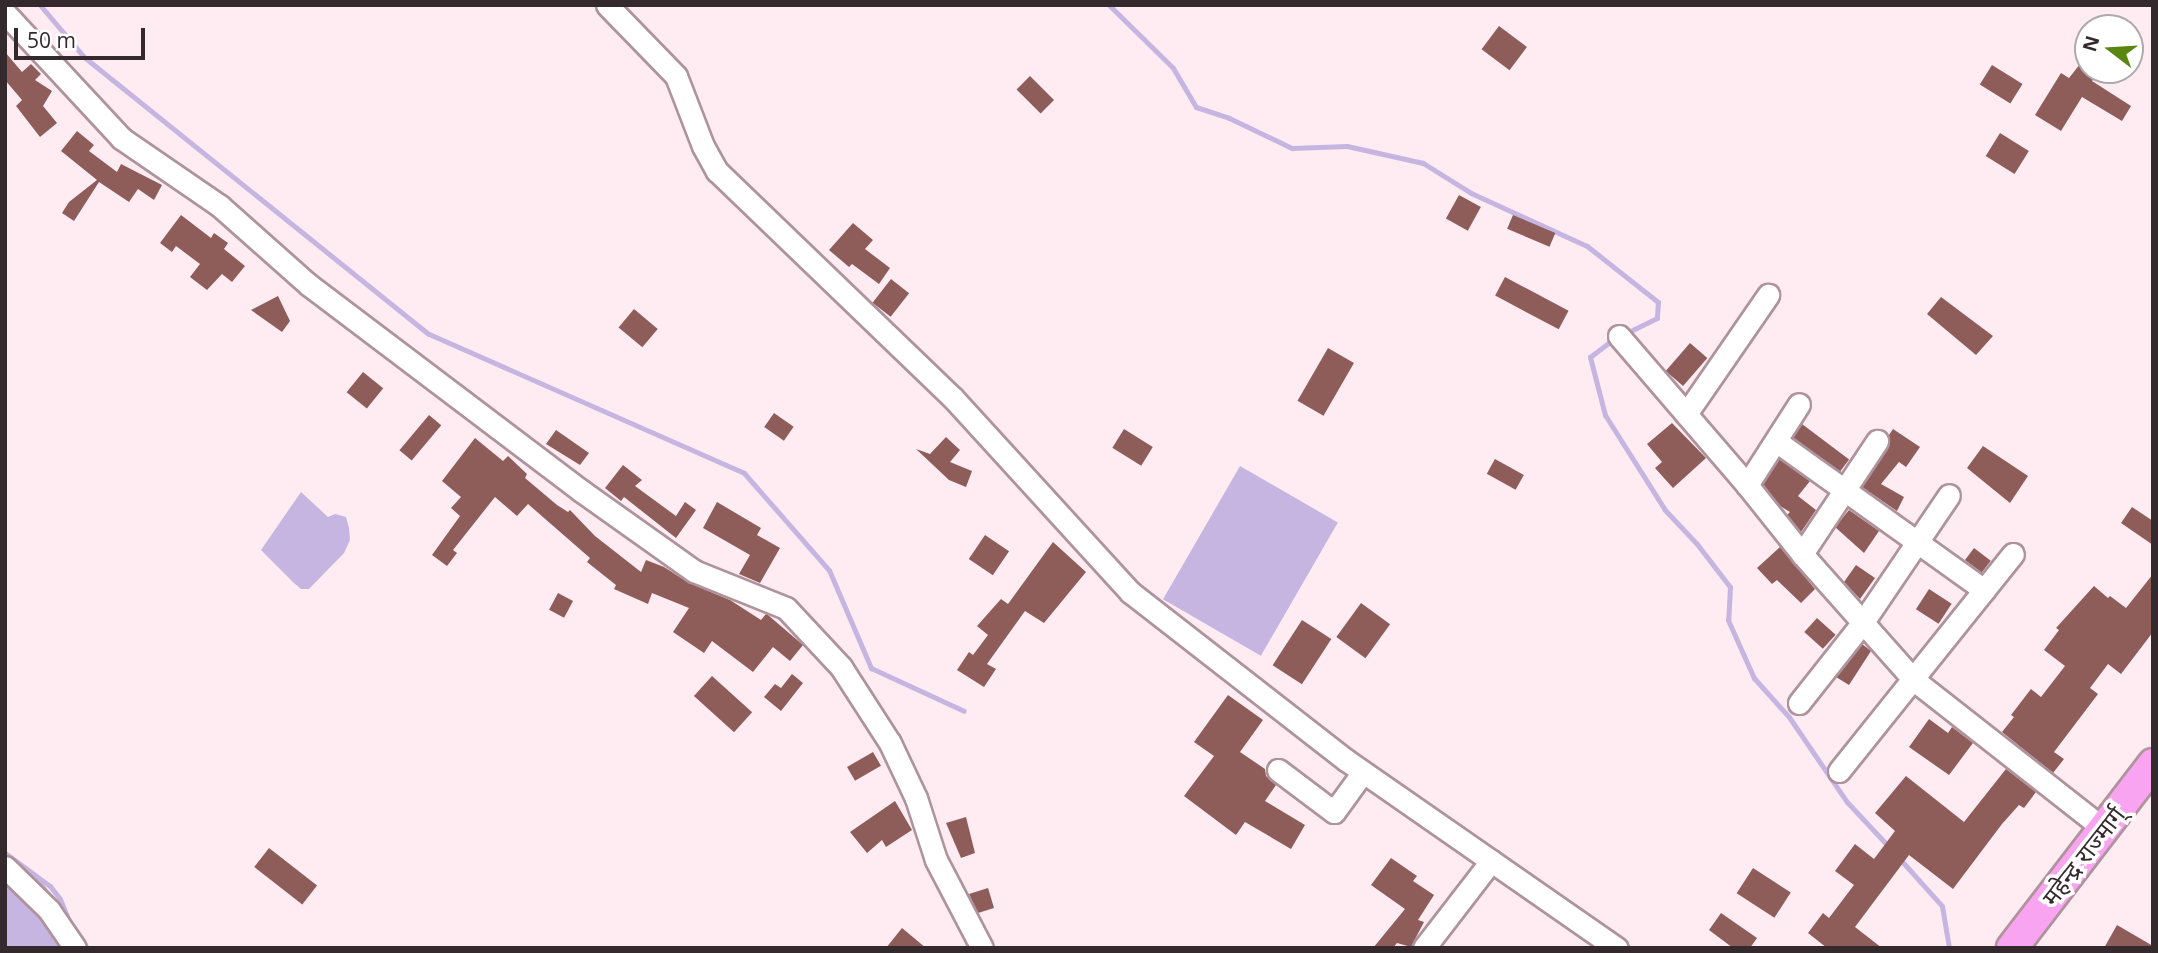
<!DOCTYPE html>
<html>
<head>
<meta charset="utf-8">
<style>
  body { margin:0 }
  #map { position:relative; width:2158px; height:953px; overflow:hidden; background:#feecf2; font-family:"Open Sans","Noto Sans Devanagari",sans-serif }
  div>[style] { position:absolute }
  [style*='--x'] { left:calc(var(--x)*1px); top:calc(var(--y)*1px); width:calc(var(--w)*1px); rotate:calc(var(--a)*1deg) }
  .water>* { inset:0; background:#c6b4e1; transform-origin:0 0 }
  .stream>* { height:5px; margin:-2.5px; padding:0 2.5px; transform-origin:2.5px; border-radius:2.5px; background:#c6b4e1 }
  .building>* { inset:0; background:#8e5d5a; transform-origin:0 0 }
  .roads { filter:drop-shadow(2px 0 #af939c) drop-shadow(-2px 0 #af939c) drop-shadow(0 2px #af939c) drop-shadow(0 -2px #af939c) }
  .minor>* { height:21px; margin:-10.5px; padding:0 10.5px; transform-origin:10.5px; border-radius:10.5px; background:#fff }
  .highway>* { height:30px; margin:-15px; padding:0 15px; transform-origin:15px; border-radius:15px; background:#f9a4f1 }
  span { translate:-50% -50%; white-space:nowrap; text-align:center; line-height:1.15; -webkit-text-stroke:7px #fff; paint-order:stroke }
  .street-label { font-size:24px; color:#34292c }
  .frame { position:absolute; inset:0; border:7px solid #34292c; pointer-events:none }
  .north { position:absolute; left:2074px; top:14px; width:70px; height:70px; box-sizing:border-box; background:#fff; border:2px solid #aea9ab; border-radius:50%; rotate:287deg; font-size:19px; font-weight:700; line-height:28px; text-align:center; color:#34292c }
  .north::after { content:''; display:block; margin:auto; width:24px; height:32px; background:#5a8511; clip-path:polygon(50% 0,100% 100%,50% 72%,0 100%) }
  .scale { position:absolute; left:14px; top:28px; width:131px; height:32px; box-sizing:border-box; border:4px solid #34292c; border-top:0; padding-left:9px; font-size:21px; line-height:24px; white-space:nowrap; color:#34292c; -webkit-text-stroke:5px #fff; paint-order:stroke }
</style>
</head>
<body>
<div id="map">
  <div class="water">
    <i style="left:1240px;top:466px;width:113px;height:154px;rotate:30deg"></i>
    <i style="clip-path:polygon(301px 492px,328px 517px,335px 514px,346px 517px,349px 528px,350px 540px,344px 553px,309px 589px,301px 589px,294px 583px,261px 550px)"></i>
    <i style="clip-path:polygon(5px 879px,42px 915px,63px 948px,5px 948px)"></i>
  </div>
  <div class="stream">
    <i style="--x:40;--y:5;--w:68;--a:49.8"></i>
    <i style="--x:84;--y:57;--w:442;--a:38.8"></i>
    <i style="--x:429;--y:334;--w:344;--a:23.8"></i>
    <i style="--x:744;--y:473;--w:129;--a:48.8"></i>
    <i style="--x:829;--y:570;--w:107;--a:66.8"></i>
    <i style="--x:871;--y:668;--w:102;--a:24.8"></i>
    <i style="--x:1109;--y:5;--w:90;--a:44.5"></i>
    <i style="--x:1173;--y:68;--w:45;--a:59.5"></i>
    <i style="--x:1196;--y:107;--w:35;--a:18"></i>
    <i style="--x:1229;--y:118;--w:70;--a:25.5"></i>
    <i style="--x:1292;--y:148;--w:55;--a:-2.1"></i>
    <i style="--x:1347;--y:146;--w:78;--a:12.6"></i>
    <i style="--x:1423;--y:163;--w:57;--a:32"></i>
    <i style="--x:1471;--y:193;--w:128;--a:24.6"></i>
    <i style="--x:1587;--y:246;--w:90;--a:38.3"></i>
    <i style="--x:1658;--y:302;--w:16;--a:94"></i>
    <i style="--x:1657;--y:318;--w:37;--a:154"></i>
    <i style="--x:1615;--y:338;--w:31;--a:143"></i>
    <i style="--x:1590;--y:357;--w:60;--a:75.5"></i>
    <i style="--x:1605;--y:415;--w:112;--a:57.7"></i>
    <i style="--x:1665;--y:510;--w:47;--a:46.7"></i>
    <i style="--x:1697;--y:544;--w:54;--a:52.5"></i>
    <i style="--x:1730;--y:587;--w:33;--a:93"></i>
    <i style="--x:1728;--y:620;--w:64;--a:65.9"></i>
    <i style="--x:1754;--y:678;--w:52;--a:48.1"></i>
    <i style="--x:1789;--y:717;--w:103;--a:55.7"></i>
    <i style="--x:1847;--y:802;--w:63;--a:46.9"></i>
    <i style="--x:5;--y:853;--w:56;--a:36.3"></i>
    <i style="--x:50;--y:886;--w:16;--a:52"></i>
    <i style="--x:60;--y:899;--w:27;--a:68"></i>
    <i style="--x:1899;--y:858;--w:64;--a:48.1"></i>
    <i style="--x:1942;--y:906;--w:43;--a:80.5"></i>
    <i style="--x:38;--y:881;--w:25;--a:53"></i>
    <i style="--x:76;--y:931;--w:20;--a:57"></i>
  </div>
  <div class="building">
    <i style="left:1499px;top:26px;width:35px;height:29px;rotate:37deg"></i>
    <i style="clip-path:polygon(5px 52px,22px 72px,31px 64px,41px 74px,35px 80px,52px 91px,43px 106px,57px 123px,40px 137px,16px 106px,22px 100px,5px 80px)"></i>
    <i style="clip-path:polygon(2088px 54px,2088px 70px,2101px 70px,2092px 81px,2131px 106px,2122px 121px,2082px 97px,2061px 131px,2035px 115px,2061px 73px,2069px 78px)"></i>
    <i style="left:1992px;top:65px;width:36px;height:23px;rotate:32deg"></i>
    <i style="left:1030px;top:76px;width:34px;height:19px;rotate:45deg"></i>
    <i style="clip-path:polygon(77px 131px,94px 145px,89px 151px,117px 172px,121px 164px,162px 185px,154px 200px,138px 189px,129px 202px,99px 182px,74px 221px,62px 213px,69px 202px,97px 180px,61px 151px)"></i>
    <i style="left:2000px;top:133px;width:34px;height:27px;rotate:32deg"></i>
    <i style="left:1459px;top:195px;width:25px;height:27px;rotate:29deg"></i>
    <i style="clip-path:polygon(181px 215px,211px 238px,214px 233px,228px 243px,224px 249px,245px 266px,232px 282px,222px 274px,207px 290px,190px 277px,200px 264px,176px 246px,172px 252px,160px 243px)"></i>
    <i style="left:1513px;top:215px;width:46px;height:15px;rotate:23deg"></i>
    <i style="clip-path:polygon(853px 223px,873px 240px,865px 249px,890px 268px,879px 284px,852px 264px,849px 267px,829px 250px)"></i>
    <i style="left:1505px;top:277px;width:72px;height:21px;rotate:28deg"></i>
    <i style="left:891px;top:279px;width:23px;height:30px;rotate:38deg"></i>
    <i style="clip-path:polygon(278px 296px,290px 321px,282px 332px,251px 310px)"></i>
    <i style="clip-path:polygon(1941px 297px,1993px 336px,1976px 355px,1927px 314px)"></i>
    <i style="left:634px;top:309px;width:31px;height:24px;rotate:40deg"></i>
    <i style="left:1690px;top:343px;width:23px;height:37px;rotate:41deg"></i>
    <i style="left:1328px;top:348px;width:30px;height:61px;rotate:30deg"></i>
    <i style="left:363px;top:372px;width:26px;height:26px;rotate:39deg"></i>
    <i style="left:774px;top:413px;width:24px;height:17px;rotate:35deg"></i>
    <i style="left:429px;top:415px;width:16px;height:46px;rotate:40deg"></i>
    <i style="clip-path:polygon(1672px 423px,1706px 458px,1673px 488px,1655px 468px,1662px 462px,1647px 444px)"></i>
    <i style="left:1802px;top:424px;width:59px;height:16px;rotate:37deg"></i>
    <i style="left:1124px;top:429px;width:34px;height:22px;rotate:32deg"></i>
    <i style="clip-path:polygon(1893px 429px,1920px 447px,1906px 467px,1899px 462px,1881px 484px,1904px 497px,1897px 511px,1862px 487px,1888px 448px,1889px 435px)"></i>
    <i style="clip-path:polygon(556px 430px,589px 453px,580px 465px,546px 444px)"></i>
    <i style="clip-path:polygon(946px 437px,960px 450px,950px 462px,972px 471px,966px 487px,949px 480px,916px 449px,930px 454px)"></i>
    <i style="clip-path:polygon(475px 438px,503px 461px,508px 456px,527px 474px,525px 478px,557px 505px,568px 512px,570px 510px,595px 536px,641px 572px,646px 560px,664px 567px,689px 583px,730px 600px,761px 620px,766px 614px,768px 615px,803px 645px,790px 661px,773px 647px,753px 672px,712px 641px,704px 653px,673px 632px,689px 608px,652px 593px,648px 604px,614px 589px,616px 585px,587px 562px,590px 558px,528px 504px,517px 516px,495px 497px,453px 550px,457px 553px,447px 566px,432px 555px,460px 516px,451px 508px,461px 497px,442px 481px)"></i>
    <i style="clip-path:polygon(1983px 446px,2028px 476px,2010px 503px,1967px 468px)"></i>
    <i style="left:1495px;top:459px;width:33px;height:17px;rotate:29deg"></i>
    <i style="clip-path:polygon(1779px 459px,1810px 481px,1798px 496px,1816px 510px,1801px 532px,1787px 515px,1790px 512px,1780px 506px,1763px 484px)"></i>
    <i style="clip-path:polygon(623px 465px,642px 480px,635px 486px,676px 516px,685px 502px,696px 510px,676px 538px,624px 497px,621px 501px,605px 488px)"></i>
    <i style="clip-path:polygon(717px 502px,761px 528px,757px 535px,780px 548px,760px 583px,739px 574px,750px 555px,703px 528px)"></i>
    <i style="clip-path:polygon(2132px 507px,2153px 521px,2153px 545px,2121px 523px)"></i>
    <i style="clip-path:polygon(1849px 510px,1879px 531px,1864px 553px,1835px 527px)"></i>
    <i style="left:985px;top:535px;width:29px;height:29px;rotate:34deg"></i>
    <i style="clip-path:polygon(1053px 542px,1086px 572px,1044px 623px,1025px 611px,987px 664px,996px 669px,984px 687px,957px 670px,969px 652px,973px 655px,988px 635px,977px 626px,1001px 599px,1008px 604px)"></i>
    <i style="clip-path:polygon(1780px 547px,1815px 589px,1801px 603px,1777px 580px,1772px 584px,1757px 568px)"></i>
    <i style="left:1974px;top:548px;width:21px;height:15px;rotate:37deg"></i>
    <i style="clip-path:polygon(1856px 565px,1875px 578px,1860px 599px,1844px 582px)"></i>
    <i style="clip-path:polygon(2153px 574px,2153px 632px,2121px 674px,2108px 664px,2090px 688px,2098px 694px,2054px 752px,2064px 759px,2053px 773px,2002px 732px,2014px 717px,2011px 715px,2031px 689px,2041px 697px,2065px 666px,2044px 650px,2059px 630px,2056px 628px,2094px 586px,2108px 598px,2110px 596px,2126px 608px)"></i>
    <i style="left:1929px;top:589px;width:27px;height:24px;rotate:33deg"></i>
    <i style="left:558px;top:593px;width:17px;height:19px;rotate:28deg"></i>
    <i style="left:1361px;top:603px;width:36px;height:42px;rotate:36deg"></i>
    <i style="left:1817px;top:618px;width:25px;height:19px;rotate:42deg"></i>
    <i style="left:1302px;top:620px;width:35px;height:54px;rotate:33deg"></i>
    <i style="clip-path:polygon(1862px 644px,1871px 651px,1849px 685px,1836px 677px)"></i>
    <i style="clip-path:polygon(792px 674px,803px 683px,781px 711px,764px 697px,775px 684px,781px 688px)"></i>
    <i style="left:712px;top:676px;width:54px;height:27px;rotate:42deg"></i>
    <i style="clip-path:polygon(1228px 695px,1263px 720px,1240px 752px,1265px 769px,1266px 776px,1276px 785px,1265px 801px,1305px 825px,1291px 849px,1245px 822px,1236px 835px,1184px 796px,1214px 756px,1194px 742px)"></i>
    <i style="clip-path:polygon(1929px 719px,1948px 733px,1952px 727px,1973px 743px,1949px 775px,1909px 747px)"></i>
    <i style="left:873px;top:752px;width:16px;height:30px;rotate:60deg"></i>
    <i style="clip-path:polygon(2006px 769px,2036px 792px,2024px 808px,2019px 805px,2002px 824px,1953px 889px,1909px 855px,1855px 927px,1882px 948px,1827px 948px,1808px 933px,1823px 913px,1829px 918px,1854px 885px,1835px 871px,1855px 844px,1874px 859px,1895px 831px,1875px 813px,1906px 776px,1964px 822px)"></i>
    <i style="clip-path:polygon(895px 801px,912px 830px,886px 847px,882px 840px,867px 853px,850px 832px)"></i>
    <i style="clip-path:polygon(966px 817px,975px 853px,961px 858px,946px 823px)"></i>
    <i style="left:269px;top:848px;width:61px;height:24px;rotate:38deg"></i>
    <i style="clip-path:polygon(1391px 858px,1417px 876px,1413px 881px,1434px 895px,1418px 920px,1424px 922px,1411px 947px,1397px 943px,1393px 948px,1373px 948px,1405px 909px,1371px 885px)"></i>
    <i style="left:1753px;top:868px;width:45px;height:30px;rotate:33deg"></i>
    <i style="clip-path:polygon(988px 888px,994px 908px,978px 913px,969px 894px)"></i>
    <i style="clip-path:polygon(1721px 913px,1757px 938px,1750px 948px,1733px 948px,1709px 930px)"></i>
    <i style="clip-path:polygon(2117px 925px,2153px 946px,2153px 948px,2104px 948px)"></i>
    <i style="clip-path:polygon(902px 928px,926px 948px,886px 948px)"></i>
  </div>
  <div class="roads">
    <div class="minor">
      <i style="--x:607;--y:5;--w:99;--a:45.8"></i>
      <i style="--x:676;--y:76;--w:75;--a:68.9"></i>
      <i style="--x:703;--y:146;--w:29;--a:61"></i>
      <i style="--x:717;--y:171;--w:327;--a:43.9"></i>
      <i style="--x:953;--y:398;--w:263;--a:47.6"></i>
      <i style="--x:1130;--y:592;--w:274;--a:37.9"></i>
      <i style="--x:1346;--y:760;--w:330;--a:34.8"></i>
      <i style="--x:5;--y:13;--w:171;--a:47.1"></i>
      <i style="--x:121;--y:138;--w:120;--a:34.5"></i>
      <i style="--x:220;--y:206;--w:119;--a:41.6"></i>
      <i style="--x:309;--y:285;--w:340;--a:37.1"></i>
      <i style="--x:580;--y:490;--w:140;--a:35.4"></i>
      <i style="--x:694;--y:571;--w:99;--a:21.9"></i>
      <i style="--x:786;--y:608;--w:81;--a:47"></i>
      <i style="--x:841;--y:667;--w:90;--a:57.2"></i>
      <i style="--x:890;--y:743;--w:61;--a:64.7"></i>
      <i style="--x:916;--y:798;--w:65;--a:72.1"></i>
      <i style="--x:936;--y:860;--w:99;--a:62.4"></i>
      <i style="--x:1619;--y:336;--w:196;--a:49.3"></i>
      <i style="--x:1747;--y:485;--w:88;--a:51.4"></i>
      <i style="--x:1802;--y:554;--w:169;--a:48.4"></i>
      <i style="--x:1914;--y:680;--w:241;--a:38.1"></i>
      <i style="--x:1686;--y:414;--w:145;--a:-55.4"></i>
      <i style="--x:1776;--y:441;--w:256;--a:35.6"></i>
      <i style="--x:1747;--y:485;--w:96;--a:-57.3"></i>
      <i style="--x:1802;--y:554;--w:136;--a:-56.4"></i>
      <i style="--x:1799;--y:703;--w:103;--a:-51.7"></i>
      <i style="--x:1863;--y:622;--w:153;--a:-55.9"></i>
      <i style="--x:1278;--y:770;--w:70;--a:36.9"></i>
      <i style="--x:1334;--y:812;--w:49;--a:-54.1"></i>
      <i style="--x:1839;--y:771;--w:278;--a:-51.3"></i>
      <i style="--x:5;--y:867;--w:62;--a:44.3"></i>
      <i style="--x:49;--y:910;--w:46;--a:55.6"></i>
      <i style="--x:1424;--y:948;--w:110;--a:-52.4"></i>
    </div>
    <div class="highway">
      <i style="--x:2012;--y:948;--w:232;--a:-52.5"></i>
    </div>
  </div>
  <div class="street-label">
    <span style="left:2083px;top:856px;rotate:-52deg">महेन्द्र राज्मार्ग्</span>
  </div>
  <div class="frame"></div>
  <div class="north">N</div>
  <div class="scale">50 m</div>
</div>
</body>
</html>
